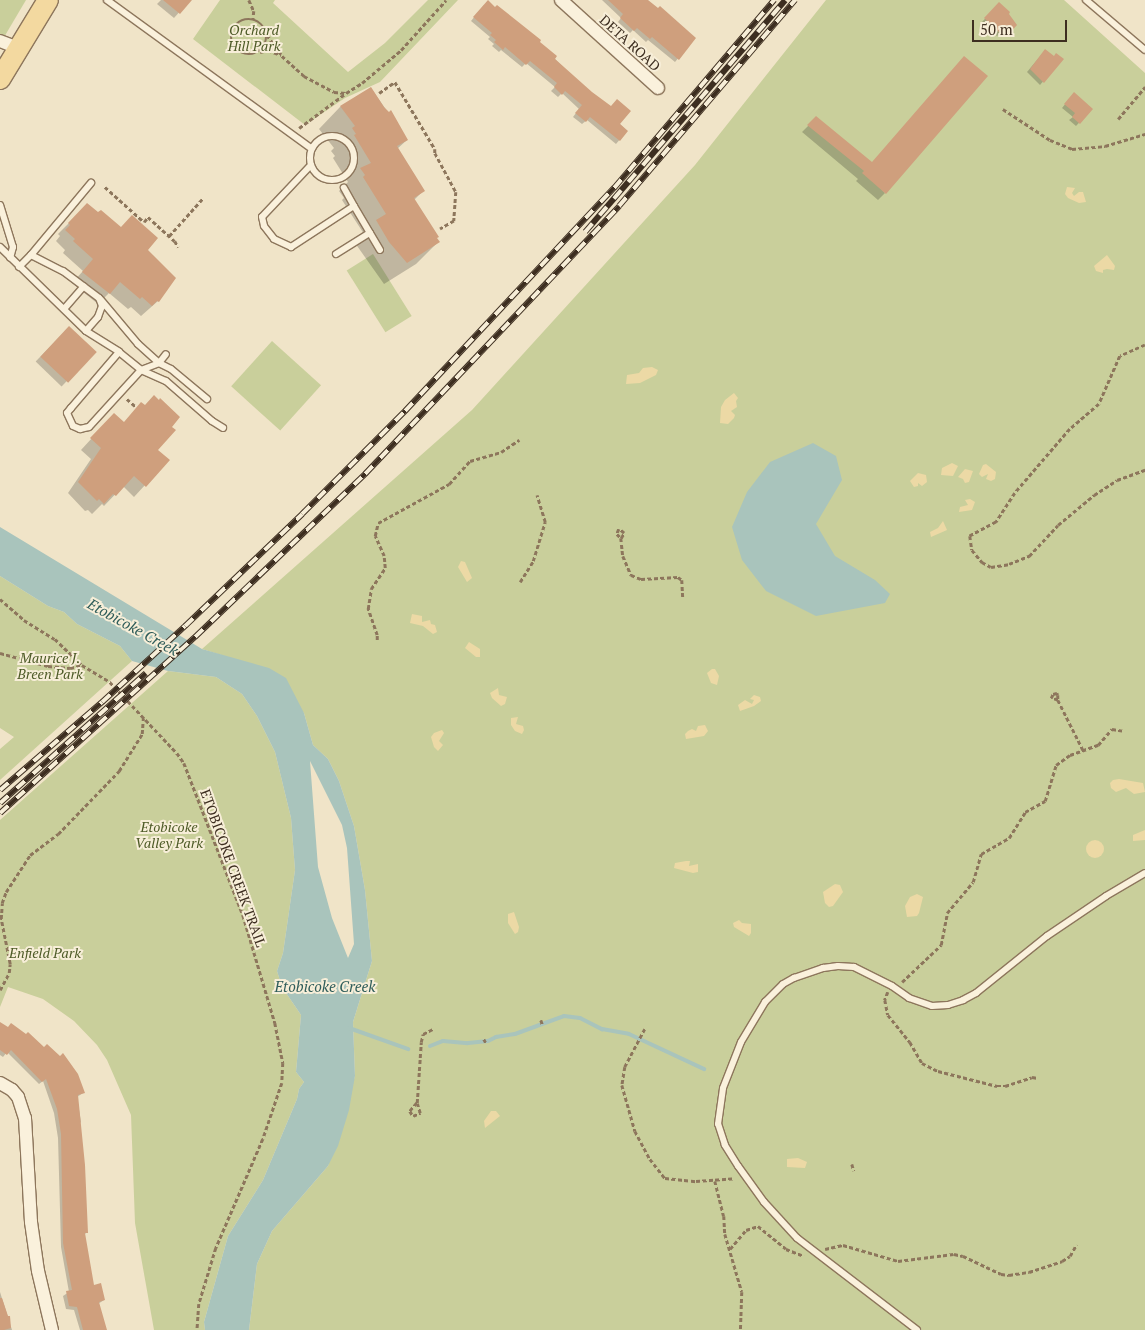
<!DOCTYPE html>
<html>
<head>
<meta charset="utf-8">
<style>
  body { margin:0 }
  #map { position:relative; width:1145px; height:1330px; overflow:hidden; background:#f0e4c8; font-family:"PT Serif",serif }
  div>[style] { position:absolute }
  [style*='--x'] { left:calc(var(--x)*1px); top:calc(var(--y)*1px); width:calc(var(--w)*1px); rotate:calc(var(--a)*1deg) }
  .green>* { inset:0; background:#c9cf9b; transform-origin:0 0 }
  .sand>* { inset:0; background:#ecd9a5 }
  .round { border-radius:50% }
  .water>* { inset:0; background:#a9c4bc }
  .shadow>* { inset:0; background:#0003; transform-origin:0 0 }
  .stream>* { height:4px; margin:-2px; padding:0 2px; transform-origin:2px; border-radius:2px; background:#a9c4bc }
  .building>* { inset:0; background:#cf9f7d; transform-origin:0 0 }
  .path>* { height:2.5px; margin-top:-1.25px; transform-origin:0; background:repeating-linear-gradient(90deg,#8d765c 0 4px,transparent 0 6.5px) }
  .path>.ring { margin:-1.25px; padding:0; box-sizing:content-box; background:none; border:2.5px solid #8d765c; border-radius:50% }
  .roads { filter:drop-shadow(1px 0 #8d765c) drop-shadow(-1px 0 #8d765c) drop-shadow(0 1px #8d765c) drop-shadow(0 -1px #8d765c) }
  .lane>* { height:6px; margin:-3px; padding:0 3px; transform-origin:3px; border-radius:3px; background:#faf1dc }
  .lane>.ring { margin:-3px; padding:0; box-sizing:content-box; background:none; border:6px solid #faf1dc; border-radius:50% }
  .street>* { height:12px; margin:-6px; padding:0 6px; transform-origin:6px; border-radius:6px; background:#faf1dc }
  .primary>* { height:20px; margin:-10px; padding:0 10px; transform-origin:10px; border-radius:10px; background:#f3d9a0 }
  .rail>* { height:5.5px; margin-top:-2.75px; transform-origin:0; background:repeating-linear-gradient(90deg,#f7eed8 0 11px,#3d2e20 0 22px); box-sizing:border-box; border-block:1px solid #3d2e20 }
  span { translate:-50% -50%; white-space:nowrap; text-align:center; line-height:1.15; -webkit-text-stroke:4px #f7eed8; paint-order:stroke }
  .park-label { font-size:14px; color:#4d5a26; font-style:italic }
  .street-label { font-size:14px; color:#3d2e20 }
  .water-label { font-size:15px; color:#2f5d5a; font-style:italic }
  .scale { position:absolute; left:972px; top:20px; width:95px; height:22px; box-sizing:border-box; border:2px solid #3d2e20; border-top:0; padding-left:6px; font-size:15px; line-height:18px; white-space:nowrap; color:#3d2e20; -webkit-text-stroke:4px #f7eed8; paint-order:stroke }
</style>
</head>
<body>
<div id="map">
  <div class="green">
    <i style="clip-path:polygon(0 0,26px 0,0 44px)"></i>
    <i style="clip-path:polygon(220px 0,275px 0,273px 3px,348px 72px,385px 43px,428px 0,458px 0,380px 82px,345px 98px,305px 125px,193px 39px)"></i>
    <i style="clip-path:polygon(826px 0,1064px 0,1145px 73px,1145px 1330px,249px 1330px,257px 1264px,272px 1231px,328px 1166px,355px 1076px,353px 1022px,372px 961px,365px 890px,354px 826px,339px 781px,328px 759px,313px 745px,304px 713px,231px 658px,202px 649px,472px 410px,695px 165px)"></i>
    <i style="left:373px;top:254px;width:73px;height:31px;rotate:58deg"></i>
    <i style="left:272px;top:341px;width:66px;height:61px;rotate:42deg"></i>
    <i style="clip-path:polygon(0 576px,48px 606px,64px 612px,77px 624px,120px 646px,132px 661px,0 780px,0 749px,14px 737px,0 728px)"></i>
    <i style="clip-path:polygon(168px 671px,216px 677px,242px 694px,257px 716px,275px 752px,291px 818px,295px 870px,283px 953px,277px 971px,282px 987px,301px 1015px,296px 1072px,304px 1082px,299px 1089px,297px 1099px,263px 1180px,228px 1236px,204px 1322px,205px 1330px,154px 1330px,135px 1223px,131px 1115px,107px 1060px,97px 1045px,74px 1021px,43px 999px,8px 987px,0 1007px,0 820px)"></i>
  </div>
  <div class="sand">
    <i style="clip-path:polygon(1067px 187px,1075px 188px,1072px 193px,1074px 196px,1079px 192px,1083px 192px,1086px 202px,1079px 203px,1068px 198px,1065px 194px)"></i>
    <i style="clip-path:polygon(1107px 255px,1115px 266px,1114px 270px,1107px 269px,1103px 270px,1103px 273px,1096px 271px,1094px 266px)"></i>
    <i style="clip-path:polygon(652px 367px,658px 370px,656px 375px,640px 383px,626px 384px,627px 375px,639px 373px,643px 368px)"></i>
    <i style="clip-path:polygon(734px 393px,738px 398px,736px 401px,737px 407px,731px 411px,735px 415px,734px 418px,728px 424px,720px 423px,721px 407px,725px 400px)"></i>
    <i style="clip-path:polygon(952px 463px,958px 466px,953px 476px,941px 475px,942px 468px)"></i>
    <i style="clip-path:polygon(986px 464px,996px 472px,995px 479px,991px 481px,986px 479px,988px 474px,982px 477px,979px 474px,983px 465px)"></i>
    <i style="clip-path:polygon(965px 469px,973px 471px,969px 482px,965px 483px,963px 479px,958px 477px)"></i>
    <i style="clip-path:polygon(918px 473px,926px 475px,927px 482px,922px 486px,918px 483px,918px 486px,914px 487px,910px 481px)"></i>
    <i style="clip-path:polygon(970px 499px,975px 502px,972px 510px,959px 512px,960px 507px,968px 505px,965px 500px)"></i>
    <i style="clip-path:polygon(943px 521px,947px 530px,931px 537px,930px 532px,938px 528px)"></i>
    <i style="clip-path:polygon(461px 561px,465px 562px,472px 578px,467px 582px,458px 567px)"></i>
    <i style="clip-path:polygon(412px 614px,422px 616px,422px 622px,430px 620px,431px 624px,435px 625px,437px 632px,433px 634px,423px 626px,410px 623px)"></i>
    <i style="clip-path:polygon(469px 642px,480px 649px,480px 657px,476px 657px,465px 648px)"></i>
    <i style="clip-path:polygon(712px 669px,715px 669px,719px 676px,717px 685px,711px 683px,707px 673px)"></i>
    <i style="clip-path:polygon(498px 688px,499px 695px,507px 697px,505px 704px,501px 706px,492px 698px,490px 693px)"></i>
    <i style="clip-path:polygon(754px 695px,760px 697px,761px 701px,754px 706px,740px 711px,738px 705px,745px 700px,752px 704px,754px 700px,750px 699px)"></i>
    <i style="clip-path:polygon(518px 717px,516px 724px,523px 726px,524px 730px,522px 734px,515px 731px,511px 725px,511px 718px)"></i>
    <i style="clip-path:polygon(705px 725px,708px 731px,704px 736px,686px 739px,685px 734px,688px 731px,692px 729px,696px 731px,698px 726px)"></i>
    <i style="clip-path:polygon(442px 730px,444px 733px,439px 741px,443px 745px,438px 751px,434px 747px,431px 737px,434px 733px)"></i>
    <i style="clip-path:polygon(1119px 779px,1143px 783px,1145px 792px,1134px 794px,1126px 788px,1116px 792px,1111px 788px,1110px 783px,1113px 780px)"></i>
    <i style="clip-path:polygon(1145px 830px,1145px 840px,1133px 841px,1133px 835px)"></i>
    <i class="round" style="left:1086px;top:840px;width:18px;height:18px"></i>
    <i style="clip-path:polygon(686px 861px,690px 861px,689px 866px,698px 864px,698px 872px,693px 873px,674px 868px,675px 863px)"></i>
    <i style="clip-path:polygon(835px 884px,840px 885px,843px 892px,833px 906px,829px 907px,825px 903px,823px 892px)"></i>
    <i style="clip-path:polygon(917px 894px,923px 897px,919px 913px,917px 916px,907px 917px,905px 906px,910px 897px)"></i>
    <i style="clip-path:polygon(514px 912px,519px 927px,518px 932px,515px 934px,508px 923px,508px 914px)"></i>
    <i style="clip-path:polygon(739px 920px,742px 923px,751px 924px,751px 933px,749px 936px,734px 927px,733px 923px)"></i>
    <i style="clip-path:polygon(491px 1111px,496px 1111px,500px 1116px,485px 1128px,484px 1121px)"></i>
    <i style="clip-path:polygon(798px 1158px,807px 1162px,805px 1168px,787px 1167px,787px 1159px)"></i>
  </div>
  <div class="water">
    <i style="clip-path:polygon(813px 443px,836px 456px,842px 480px,816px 524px,835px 556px,875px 580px,890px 594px,885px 603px,816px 616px,766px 591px,742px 560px,732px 527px,747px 492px,770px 462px)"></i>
    <i style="clip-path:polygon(evenodd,0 527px,202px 649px,269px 668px,286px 678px,304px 713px,313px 745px,328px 759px,339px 781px,354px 826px,365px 890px,372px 961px,353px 1022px,355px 1076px,349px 1110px,338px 1146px,328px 1166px,272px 1231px,257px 1264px,249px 1330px,205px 1330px,204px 1322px,228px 1236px,263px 1180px,297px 1099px,299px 1089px,304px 1082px,296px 1072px,301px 1015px,282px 987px,277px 971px,283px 953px,295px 870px,291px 818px,275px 752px,257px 716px,242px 694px,216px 677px,168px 671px,132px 661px,120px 646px,77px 624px,64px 612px,48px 606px,0 576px,0 527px,310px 761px,342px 825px,347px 848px,354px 944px,348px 958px,332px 918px,318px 867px,310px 761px)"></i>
  </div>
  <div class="shadow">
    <i style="clip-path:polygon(161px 0,190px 0,174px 18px,157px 4px)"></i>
    <i style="clip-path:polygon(602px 0,647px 0,695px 38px,675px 62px,648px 40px,646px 42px,633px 30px,630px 33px,618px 22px,621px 18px)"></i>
    <i style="clip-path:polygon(999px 4px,1015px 25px,1004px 37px,1000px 33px,997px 36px,982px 22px)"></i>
    <i style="clip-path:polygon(484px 5px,538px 42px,627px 131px,616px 144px,587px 120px,582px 124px,573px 117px,579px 109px,562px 93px,558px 97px,551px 91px,555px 87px,526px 63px,522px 67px,501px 50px,499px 52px,492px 46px,494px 44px,488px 39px,490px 37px,471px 21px)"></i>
    <i style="clip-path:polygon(1042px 54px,1062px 59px,1040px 85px,1027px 72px)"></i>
    <i style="clip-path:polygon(371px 88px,407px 140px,397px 149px,423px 191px,414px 200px,438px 242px,416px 264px,384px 284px,355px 243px,364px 234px,342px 200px,344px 198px,339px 191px,348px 182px,333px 158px,335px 156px,331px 151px,334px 148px,319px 129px,340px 107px)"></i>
    <i style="clip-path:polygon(1071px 97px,1092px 109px,1076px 126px,1069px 120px,1073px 117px,1062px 108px)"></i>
    <i style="clip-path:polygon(816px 118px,885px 193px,878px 200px,856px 181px,858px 179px,802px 132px)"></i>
    <i style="clip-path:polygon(87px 205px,146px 250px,158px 301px,141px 316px,131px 307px,128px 309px,109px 293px,98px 304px,72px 283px,83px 271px,63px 253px,65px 250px,56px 241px,60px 236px,58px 234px)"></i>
    <i style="left:69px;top:327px;width:36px;height:48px;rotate:44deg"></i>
    <i style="clip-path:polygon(103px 426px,156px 450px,168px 460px,134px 497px,123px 486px,104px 506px,102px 504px,92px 514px,88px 510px,85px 511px,68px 493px,91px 459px,81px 450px)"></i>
    <i style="clip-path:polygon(0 1027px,83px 1093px,77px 1097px,81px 1122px,79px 1124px,86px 1233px,84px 1235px,93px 1286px,104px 1300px,98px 1304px,106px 1330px,80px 1330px,74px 1310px,66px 1309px,63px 1296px,69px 1292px,61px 1247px,58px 1138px,54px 1113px,43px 1081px,39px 1084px,7px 1052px,3px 1057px,0 1055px)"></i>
    <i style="clip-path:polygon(0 1292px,12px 1330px,0 1330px)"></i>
  </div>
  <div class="stream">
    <i style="--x:349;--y:1028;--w:63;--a:19.6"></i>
    <i style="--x:430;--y:1046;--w:14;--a:-21"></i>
    <i style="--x:443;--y:1041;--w:25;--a:5"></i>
    <i style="--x:468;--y:1043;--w:20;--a:-6"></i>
    <i style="--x:488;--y:1041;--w:9;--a:-27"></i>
    <i style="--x:496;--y:1037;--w:19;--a:-9"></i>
    <i style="--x:515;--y:1034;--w:52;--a:-20.2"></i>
    <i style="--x:564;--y:1016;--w:16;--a:7"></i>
    <i style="--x:580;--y:1018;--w:25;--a:27"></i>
    <i style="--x:602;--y:1029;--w:27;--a:10"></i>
    <i style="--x:629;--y:1034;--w:83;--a:25"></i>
  </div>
  <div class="building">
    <i style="clip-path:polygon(163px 0,192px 0,180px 14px)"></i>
    <i style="clip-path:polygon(488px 0,495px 7px,497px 5px,541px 40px,540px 42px,557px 56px,555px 59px,592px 92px,611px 106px,617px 99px,631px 111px,620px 124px,628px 131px,620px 141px,590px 117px,586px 122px,575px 113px,582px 105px,565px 91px,562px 95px,554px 87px,557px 83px,530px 61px,526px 65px,505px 47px,503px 50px,494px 42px,496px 40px,490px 35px,492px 33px,473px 17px)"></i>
    <i style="clip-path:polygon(608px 0,648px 0,658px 8px,660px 6px,696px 38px,679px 60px,652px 37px,650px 39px,637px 28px,634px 31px,620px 18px,623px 14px)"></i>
    <i style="clip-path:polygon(999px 2px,1010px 12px,1009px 14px,1017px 25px,1008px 35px,1004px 31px,1001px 34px,984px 18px)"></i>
    <i style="clip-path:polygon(1045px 49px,1054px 56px,1056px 53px,1064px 59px,1044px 83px,1030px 69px)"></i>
    <i style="clip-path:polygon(964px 56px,988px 76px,886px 194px,862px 173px,864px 171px,807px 125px,816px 116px,872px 162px)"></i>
    <i style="clip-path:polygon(371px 87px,384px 107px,389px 112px,391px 110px,408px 140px,397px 146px,425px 191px,414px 198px,439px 237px,437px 238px,440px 242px,407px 263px,389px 242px,376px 220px,386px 214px,363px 177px,365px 175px,360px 168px,371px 163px,354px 135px,356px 134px,352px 128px,355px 126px,340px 106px)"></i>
    <i style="clip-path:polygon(1074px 92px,1093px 109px,1080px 124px,1072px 117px,1075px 113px,1064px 104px)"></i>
    <i style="clip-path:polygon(87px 203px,98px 212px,101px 210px,121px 227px,132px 215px,158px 238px,148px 250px,176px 278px,159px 302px,157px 301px,152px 306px,142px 297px,140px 299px,120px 282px,110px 294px,82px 272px,93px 259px,73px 241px,75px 239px,65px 230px,70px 225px,68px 223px)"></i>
    <i style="left:69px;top:326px;width:38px;height:42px;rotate:43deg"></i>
    <i style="clip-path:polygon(154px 395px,159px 400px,160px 398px,180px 417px,172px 427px,176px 430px,158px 450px,170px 460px,146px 487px,134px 476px,116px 496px,113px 494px,104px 504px,99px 499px,97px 501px,78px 482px,101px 448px,90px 438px,114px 413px,124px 422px,141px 402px,145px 405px)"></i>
    <i style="clip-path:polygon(0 1022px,8px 1027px,11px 1023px,26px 1034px,28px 1032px,44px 1047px,47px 1044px,60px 1056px,63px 1053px,78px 1074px,85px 1093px,78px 1095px,85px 1165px,88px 1233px,85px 1233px,94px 1285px,101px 1283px,105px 1300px,99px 1302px,107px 1330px,83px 1330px,77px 1307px,69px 1306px,66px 1291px,72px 1290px,63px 1243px,61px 1134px,57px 1109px,46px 1079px,42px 1082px,11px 1050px,7px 1055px,0 1050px)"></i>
    <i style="clip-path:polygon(0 1298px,2px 1298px,8px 1316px,10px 1316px,11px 1328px,4px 1330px,0 1330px)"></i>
  </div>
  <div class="path">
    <i style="--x:249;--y:0;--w:12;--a:66"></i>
    <i style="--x:254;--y:11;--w:9;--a:96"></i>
    <i class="ring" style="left:231px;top:19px;width:33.5px;height:33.5px"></i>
    <i style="--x:267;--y:35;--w:26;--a:54"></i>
    <i style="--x:282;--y:56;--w:30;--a:42"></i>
    <i style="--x:304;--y:76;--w:34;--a:28"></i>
    <i style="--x:334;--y:92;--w:12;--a:5"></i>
    <i style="--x:346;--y:93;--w:19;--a:-32"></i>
    <i style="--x:362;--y:83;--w:51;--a:-40.2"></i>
    <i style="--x:401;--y:50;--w:67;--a:-48"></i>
    <i style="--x:260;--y:52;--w:8;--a:-14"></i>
    <i style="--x:268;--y:50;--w:14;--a:21"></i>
    <i style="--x:379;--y:93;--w:19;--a:-35"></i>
    <i style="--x:395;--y:82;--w:78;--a:59.2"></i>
    <i style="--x:435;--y:149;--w:4;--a:90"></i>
    <i style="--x:435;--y:153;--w:44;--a:61.7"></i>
    <i style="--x:456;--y:192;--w:29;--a:94"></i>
    <i style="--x:454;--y:221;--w:16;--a:150"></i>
    <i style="--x:1003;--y:109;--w:56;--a:33.4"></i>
    <i style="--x:1050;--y:140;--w:24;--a:22"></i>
    <i style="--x:1072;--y:149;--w:33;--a:-5"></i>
    <i style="--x:1105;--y:146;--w:42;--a:-16.7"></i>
    <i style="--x:1118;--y:119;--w:42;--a:-49.8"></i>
    <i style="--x:299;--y:128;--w:59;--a:-36.7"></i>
    <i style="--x:105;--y:187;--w:52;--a:41.9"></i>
    <i style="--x:144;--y:222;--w:6;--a:-51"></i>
    <i style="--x:148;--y:217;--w:36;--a:42"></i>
    <i style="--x:175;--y:241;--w:7;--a:63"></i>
    <i style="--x:169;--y:236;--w:51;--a:-48.2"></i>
    <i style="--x:1145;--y:345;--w:27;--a:156"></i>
    <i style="--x:1120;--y:356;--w:52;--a:113.6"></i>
    <i style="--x:1099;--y:404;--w:38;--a:139"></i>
    <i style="--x:1070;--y:429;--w:84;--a:130.7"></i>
    <i style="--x:1015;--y:493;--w:35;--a:123"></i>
    <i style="--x:996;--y:522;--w:30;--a:152"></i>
    <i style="--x:970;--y:536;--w:14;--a:82"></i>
    <i style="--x:972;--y:550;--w:16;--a:50"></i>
    <i style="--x:982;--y:562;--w:10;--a:29"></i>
    <i style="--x:991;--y:567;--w:18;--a:-9"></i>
    <i style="--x:1009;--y:564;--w:22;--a:-22"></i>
    <i style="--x:1029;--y:556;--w:42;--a:-46.9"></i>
    <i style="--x:1058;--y:525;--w:47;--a:-39.8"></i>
    <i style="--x:1094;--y:495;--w:27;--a:-33"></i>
    <i style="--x:1117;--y:480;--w:30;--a:-20"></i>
    <i style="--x:127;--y:399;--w:11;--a:41"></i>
    <i style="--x:621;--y:538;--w:6;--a:-59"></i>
    <i style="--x:624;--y:533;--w:6;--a:-141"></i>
    <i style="--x:619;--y:529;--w:5;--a:112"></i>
    <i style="--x:617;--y:534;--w:6;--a:45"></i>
    <i style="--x:621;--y:538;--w:18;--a:84"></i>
    <i style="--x:623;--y:556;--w:21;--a:67"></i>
    <i style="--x:631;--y:575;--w:11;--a:22"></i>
    <i style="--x:641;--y:579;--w:37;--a:-3"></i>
    <i style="--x:678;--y:577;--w:5;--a:37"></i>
    <i style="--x:682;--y:580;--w:17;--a:87"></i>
    <i style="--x:520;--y:582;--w:25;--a:-58"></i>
    <i style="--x:533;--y:561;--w:41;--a:-72.9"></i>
    <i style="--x:545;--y:522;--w:28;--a:-107"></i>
    <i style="--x:0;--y:599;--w:32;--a:41"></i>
    <i style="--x:24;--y:620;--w:36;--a:32"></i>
    <i style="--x:55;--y:639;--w:37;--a:44"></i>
    <i style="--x:82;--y:665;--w:33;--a:31"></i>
    <i style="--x:110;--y:682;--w:98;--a:46.7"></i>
    <i style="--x:177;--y:753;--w:12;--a:55"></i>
    <i style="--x:184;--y:763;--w:163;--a:68.8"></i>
    <i style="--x:243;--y:915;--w:113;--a:73.5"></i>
    <i style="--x:275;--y:1023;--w:41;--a:78.7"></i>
    <i style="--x:283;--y:1063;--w:20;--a:93"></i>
    <i style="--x:282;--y:1083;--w:59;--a:108.7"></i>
    <i style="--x:263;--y:1139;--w:119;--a:113.3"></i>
    <i style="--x:216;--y:1248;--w:59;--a:106.9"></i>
    <i style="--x:199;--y:1304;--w:26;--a:94"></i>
    <i style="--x:377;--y:640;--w:5;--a:-90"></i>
    <i style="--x:377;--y:635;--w:28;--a:-109"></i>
    <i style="--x:368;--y:609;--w:20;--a:-81"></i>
    <i style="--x:371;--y:589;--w:25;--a:-56"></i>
    <i style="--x:385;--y:568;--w:12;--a:-95"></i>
    <i style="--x:384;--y:556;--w:22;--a:-114"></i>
    <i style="--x:375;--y:536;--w:13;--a:-77"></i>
    <i style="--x:378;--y:523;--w:81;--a:-28.8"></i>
    <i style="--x:449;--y:484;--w:31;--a:-48"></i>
    <i style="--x:470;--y:461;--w:32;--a:-16"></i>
    <i style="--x:501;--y:452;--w:22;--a:-34"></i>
    <i style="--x:0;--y:653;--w:50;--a:15.2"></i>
    <i style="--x:48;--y:666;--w:22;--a:5"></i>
    <i style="--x:70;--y:668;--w:12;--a:-14"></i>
    <i style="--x:1058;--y:700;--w:7;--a:-164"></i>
    <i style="--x:1051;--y:698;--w:4;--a:-63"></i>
    <i style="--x:1053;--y:694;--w:4;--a:-14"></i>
    <i style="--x:1057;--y:693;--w:2;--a:63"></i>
    <i style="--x:1058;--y:695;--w:5;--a:90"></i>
    <i style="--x:1058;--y:700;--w:56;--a:63.4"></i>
    <i style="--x:902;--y:982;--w:54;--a:-43.5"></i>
    <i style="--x:941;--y:945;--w:33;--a:-79"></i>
    <i style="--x:947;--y:913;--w:40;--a:-50"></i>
    <i style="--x:973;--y:882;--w:29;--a:-74"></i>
    <i style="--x:981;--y:854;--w:32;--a:-30"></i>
    <i style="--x:1009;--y:838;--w:31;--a:-58"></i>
    <i style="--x:1025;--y:812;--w:23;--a:-29"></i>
    <i style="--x:1045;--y:801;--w:38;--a:-73"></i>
    <i style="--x:1056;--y:765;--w:17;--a:-36"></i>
    <i style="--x:1070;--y:755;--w:30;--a:-20"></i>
    <i style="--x:1098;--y:745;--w:21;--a:-49"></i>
    <i style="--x:1112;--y:729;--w:12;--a:9"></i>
    <i style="--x:0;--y:990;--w:19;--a:-62"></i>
    <i style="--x:9;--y:973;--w:9;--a:-84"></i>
    <i style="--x:10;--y:964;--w:46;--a:-101.3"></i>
    <i style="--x:1;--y:919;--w:16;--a:-86"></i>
    <i style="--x:2;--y:903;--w:12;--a:-70"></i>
    <i style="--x:6;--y:892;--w:44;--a:-57"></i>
    <i style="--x:30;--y:855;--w:35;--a:-37"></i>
    <i style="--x:58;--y:834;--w:88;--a:-45.9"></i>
    <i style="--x:119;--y:771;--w:44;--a:-58.1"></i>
    <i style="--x:142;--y:734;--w:16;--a:-86"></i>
    <i style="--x:888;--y:992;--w:9;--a:111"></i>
    <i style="--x:885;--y:1000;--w:15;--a:79"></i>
    <i style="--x:888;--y:1015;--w:35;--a:51"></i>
    <i style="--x:910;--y:1042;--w:24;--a:60"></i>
    <i style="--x:922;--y:1063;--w:18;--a:27"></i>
    <i style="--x:938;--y:1071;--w:61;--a:14.3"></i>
    <i style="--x:997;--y:1086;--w:8;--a:0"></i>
    <i style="--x:1005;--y:1086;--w:28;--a:-18"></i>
    <i style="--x:1032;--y:1077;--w:6;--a:9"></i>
    <i style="--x:541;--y:1020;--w:6;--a:72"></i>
    <i style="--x:645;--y:1029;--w:43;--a:117.8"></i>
    <i style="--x:625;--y:1067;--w:18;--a:99"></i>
    <i style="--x:622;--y:1085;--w:48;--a:74.2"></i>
    <i style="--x:635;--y:1131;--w:32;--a:62"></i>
    <i style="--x:650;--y:1159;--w:24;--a:52"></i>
    <i style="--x:665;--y:1178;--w:31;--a:6"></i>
    <i style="--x:696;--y:1181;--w:39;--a:-4"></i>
    <i style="--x:484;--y:1039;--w:4;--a:63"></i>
    <i style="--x:417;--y:1103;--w:11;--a:131"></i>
    <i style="--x:410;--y:1111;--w:6;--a:59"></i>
    <i style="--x:413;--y:1116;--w:8;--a:-23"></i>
    <i style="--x:420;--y:1113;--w:10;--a:-107"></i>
    <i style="--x:417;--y:1103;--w:61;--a:-86.2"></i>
    <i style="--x:421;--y:1042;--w:8;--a:-76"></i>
    <i style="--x:423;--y:1034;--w:11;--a:-27"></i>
    <i style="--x:852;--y:1164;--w:7;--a:74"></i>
    <i style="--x:715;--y:1181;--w:36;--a:76"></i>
    <i style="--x:724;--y:1216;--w:18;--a:87"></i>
    <i style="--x:725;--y:1234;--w:60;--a:73.7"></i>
    <i style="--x:742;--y:1292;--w:38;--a:92"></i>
    <i style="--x:730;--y:1249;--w:25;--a:-50"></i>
    <i style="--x:746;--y:1230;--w:13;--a:-18"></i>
    <i style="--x:758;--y:1226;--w:36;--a:39"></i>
    <i style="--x:786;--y:1249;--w:19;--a:21"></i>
    <i style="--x:825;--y:1249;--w:18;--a:-13"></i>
    <i style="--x:843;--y:1245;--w:57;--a:16.2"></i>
    <i style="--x:898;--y:1261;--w:56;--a:-7.1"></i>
    <i style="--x:954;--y:1254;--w:9;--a:13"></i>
    <i style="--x:963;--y:1256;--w:42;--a:25.3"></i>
    <i style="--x:1001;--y:1274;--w:8;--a:7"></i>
    <i style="--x:1009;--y:1275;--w:20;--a:-9"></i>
    <i style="--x:1029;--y:1272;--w:35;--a:-18"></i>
    <i style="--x:1062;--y:1261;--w:9;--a:-32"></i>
    <i style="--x:1070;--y:1256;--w:13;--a:-61"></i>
  </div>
  <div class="roads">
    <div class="lane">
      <i style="--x:107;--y:0;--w:253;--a:36"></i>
      <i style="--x:1086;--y:0;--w:77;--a:40.3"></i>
      <i class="ring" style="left:310px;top:136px;width:38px;height:38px"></i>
      <i style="--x:311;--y:165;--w:71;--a:133.3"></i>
      <i style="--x:262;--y:217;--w:9;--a:77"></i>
      <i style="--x:264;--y:226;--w:16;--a:52"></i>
      <i style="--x:274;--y:239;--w:19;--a:25"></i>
      <i style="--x:291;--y:247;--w:75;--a:-33.1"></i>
      <i style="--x:354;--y:206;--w:21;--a:-119"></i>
      <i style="--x:0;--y:205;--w:44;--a:72.8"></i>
      <i style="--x:13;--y:247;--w:11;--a:105"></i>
      <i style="--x:354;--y:206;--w:51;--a:59.4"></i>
      <i style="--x:0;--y:247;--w:120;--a:44.3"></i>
      <i style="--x:86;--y:331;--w:39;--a:32"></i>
      <i style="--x:119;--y:352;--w:28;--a:39"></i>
      <i style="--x:141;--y:370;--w:27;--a:24"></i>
      <i style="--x:166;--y:381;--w:61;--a:41"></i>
      <i style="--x:212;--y:421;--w:13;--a:32"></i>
      <i style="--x:336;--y:254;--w:40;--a:-32"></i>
      <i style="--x:31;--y:255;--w:94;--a:-50.2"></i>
      <i style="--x:19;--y:267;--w:17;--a:-45"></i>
      <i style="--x:31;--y:255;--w:36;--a:27"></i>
      <i style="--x:63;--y:271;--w:45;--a:36.9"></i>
      <i style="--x:99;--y:298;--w:9;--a:69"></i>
      <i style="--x:102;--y:306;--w:12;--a:110"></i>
      <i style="--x:98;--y:317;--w:18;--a:131"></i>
      <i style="--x:101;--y:300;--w:57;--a:49.9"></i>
      <i style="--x:138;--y:344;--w:28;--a:42"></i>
      <i style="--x:159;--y:363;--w:11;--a:-52"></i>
      <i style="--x:64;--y:309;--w:30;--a:-49"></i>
      <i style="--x:119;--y:352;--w:74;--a:130.6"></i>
      <i style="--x:71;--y:408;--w:6;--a:129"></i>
      <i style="--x:67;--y:413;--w:14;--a:65"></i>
      <i style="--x:73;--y:426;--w:8;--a:23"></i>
      <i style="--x:80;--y:429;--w:9;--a:-13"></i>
      <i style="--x:89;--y:427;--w:77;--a:-47.6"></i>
      <i style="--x:141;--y:370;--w:19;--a:-21"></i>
      <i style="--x:159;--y:363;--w:13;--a:27"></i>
      <i style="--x:171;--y:369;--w:47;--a:39.8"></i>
      <i style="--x:917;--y:1330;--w:151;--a:-142.5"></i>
      <i style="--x:797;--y:1238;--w:49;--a:-132.5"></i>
      <i style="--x:764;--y:1202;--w:44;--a:-125.8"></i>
      <i style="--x:738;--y:1166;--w:25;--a:-122"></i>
      <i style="--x:725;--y:1145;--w:22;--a:-108"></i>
      <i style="--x:718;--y:1124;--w:36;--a:-82"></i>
      <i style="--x:723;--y:1088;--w:49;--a:-68.6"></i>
      <i style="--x:741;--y:1042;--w:47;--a:-59"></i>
      <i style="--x:765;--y:1002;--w:25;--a:-45"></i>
      <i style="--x:783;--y:984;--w:13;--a:-29"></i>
      <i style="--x:794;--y:978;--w:31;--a:-19"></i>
      <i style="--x:823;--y:968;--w:15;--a:-8"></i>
      <i style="--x:838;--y:966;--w:16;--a:4"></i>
      <i style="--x:854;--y:967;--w:42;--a:26.6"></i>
      <i style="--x:892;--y:986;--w:21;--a:35"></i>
      <i style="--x:909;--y:998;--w:24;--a:19"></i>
      <i style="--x:932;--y:1006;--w:16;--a:-4"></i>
      <i style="--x:948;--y:1005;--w:16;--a:-18"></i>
      <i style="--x:963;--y:1000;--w:15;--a:-28"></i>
      <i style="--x:976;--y:993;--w:91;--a:-38.8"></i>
      <i style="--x:1047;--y:936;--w:71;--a:-34.1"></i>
      <i style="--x:1106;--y:896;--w:45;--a:-30.5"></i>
    </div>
    <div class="street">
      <i style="--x:561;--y:0;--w:131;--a:42.2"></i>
      <i style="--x:0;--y:41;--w:19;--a:21"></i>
      <i style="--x:0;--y:1083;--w:14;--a:30"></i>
      <i style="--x:12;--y:1090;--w:9;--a:49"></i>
      <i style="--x:18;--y:1097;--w:22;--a:72"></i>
      <i style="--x:25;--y:1118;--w:104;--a:86.7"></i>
      <i style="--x:31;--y:1222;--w:49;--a:81.9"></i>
      <i style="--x:38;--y:1271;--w:61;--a:76.7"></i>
    </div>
    <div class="primary">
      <i style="--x:0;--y:79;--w:92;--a:-58.7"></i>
    </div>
  </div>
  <div class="rail">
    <i style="--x:585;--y:232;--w:306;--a:-49.2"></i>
    <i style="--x:0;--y:790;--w:135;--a:-40.8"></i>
    <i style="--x:102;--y:702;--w:113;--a:-42.5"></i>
    <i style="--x:185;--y:626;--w:162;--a:-43.7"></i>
    <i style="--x:302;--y:514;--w:146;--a:-45"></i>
    <i style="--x:405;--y:411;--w:306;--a:-46.9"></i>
    <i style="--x:614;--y:188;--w:247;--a:-49.6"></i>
    <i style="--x:0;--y:803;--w:195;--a:-41.7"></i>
    <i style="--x:0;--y:813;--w:263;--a:-42.1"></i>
    <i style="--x:195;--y:637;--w:236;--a:-43.8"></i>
    <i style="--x:365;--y:474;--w:369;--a:-46.5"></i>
    <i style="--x:619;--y:206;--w:271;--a:-49.5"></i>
  </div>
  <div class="park-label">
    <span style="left:254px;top:38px">Orchard<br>Hill Park</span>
    <span style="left:50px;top:666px">Maurice J.<br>Breen Park</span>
    <span style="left:169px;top:835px">Etobicoke<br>Valley Park</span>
    <span style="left:45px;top:953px">Enfield Park</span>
  </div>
  <div class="street-label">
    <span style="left:630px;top:43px;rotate:42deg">DETA ROAD</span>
    <span style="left:233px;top:868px;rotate:70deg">ETOBICOKE CREEK TRAIL</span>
  </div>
  <div class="water-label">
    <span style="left:133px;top:627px;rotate:29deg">Etobicoke Creek</span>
    <span style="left:325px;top:987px">Etobicoke Creek</span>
  </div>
  <div class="scale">50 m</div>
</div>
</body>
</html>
